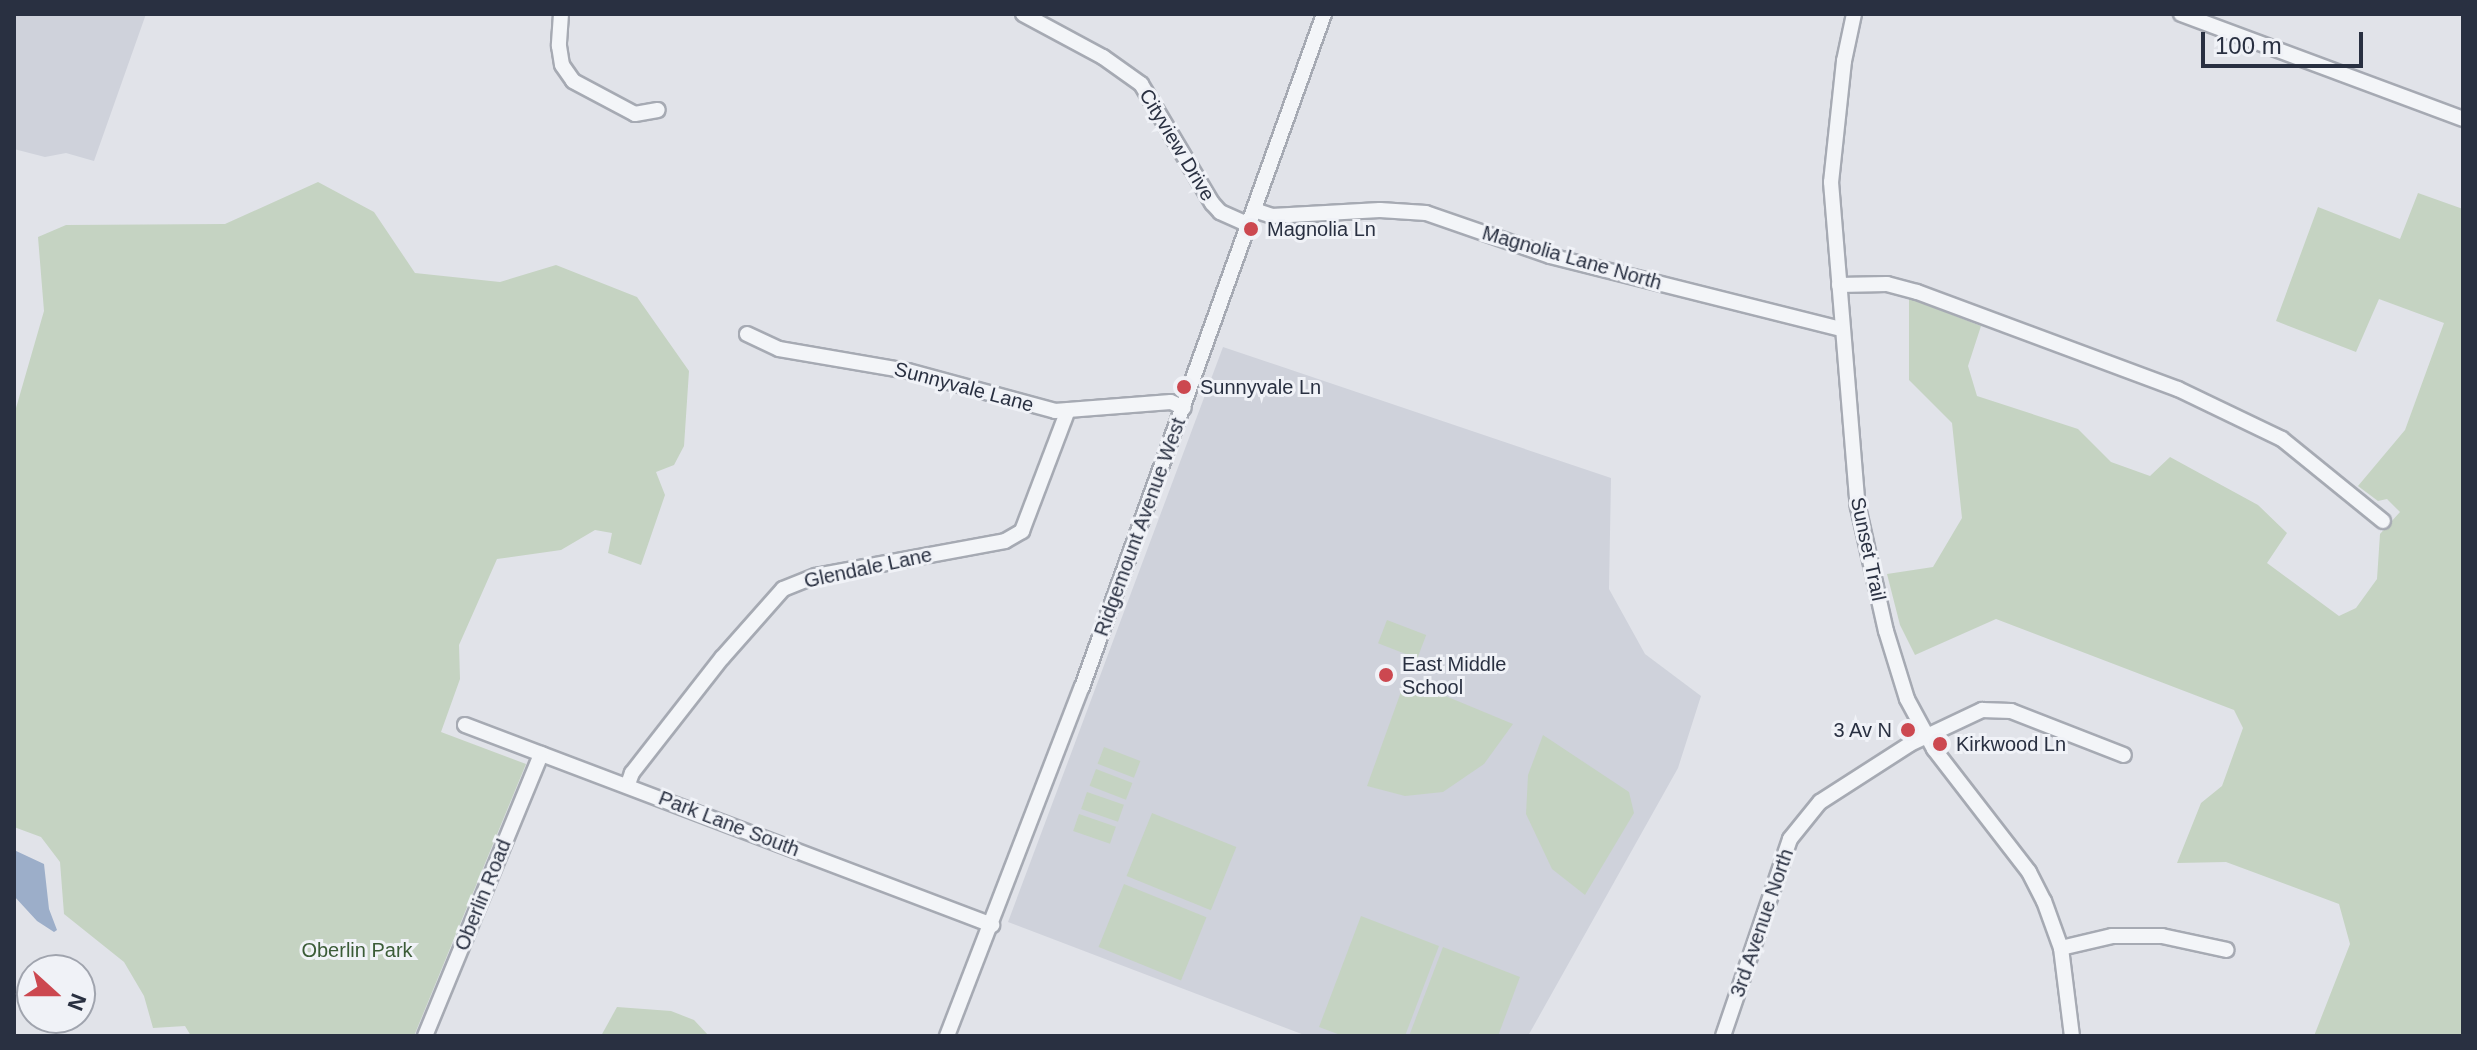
<!DOCTYPE html>
<html>
<head>
<meta charset="utf-8">
<style>
  body { margin:0 }
  #map { position:relative; width:2477px; height:1050px; overflow:hidden; background:#e1e3e9; font-family:Helvetica,sans-serif }
  div>[style] { position:absolute }
  [style*='--x'] { left:calc(var(--x)*1px); top:calc(var(--y)*1px); width:calc(var(--w)*1px); rotate:calc(var(--a)*1deg) }
  .built>* { inset:0; background:#cfd2db }
  .green>* { inset:0; background:#c5d3c2; transform-origin:0 0 }
  .water>* { inset:0; background:#9caec9 }
  .roads { filter:drop-shadow(2px 0 #a6aab3) drop-shadow(-2px 0 #a6aab3) drop-shadow(0 2px #a6aab3) drop-shadow(0 -2px #a6aab3) }
  .minor>* { height:14px; margin:-7px; padding:0 7px; transform-origin:7px; border-radius:7px; background:#f3f5f8 }
  .dots>* { width:22px; height:22px; translate:-50% -50%; box-sizing:border-box; border:4px solid #f0f2f7; border-radius:50% }
  span { translate:-50% -50%; white-space:nowrap; text-align:center; line-height:1.15; -webkit-text-stroke:6px #f0f2f7; paint-order:stroke }
  .street-label { font-size:20px; color:#293041 }
  .poi-label { font-size:20px; color:#293041 }
  .left { translate:0 -50%; text-align:left }
  .right { translate:-100% -50%; text-align:right }
  .park-label { font-size:20px; color:#3b5c37 }
  .frame { position:absolute; inset:0; border:16px solid #293041; pointer-events:none }
  .north { position:absolute; left:16px; top:954px; width:80px; height:80px; box-sizing:border-box; background:#f0f2f7; border:2px solid #a0a4ae; border-radius:50%; rotate:111deg; font-size:22px; font-weight:700; line-height:32px; text-align:center; color:#293041 }
  .north::after { content:''; display:block; margin:auto; width:28px; height:36px; background:#cc4850; clip-path:polygon(50% 0,100% 100%,50% 72%,0 100%) }
  .scale { position:absolute; left:2201px; top:32px; width:162px; height:36px; box-sizing:border-box; border:4px solid #293041; border-top:0; padding-left:10px; font-size:24px; line-height:28px; white-space:nowrap; color:#293041; -webkit-text-stroke:6px #f0f2f7; paint-order:stroke }
</style>
</head>
<body>
<div id="map">
  <div class="built">
    <i style="clip-path:polygon(14px 14px,146px 14px,94px 161px,66px 153px,45px 157px,14px 149px)"></i>
    <i style="clip-path:polygon(1223px 347px,1611px 478px,1609px 589px,1645px 654px,1701px 696px,1678px 768px,1528px 1036px,1307px 1036px,1008px 922px)"></i>
  </div>
  <div class="green">
    <i style="clip-path:polygon(318px 182px,374px 212px,415px 273px,500px 282px,556px 265px,637px 297px,689px 371px,684px 446px,674px 465px,656px 472px,665px 495px,641px 565px,608px 553px,612px 533px,595px 530px,561px 550px,497px 559px,459px 645px,460px 679px,441px 732px,526px 764px,414px 1036px,191px 1036px,185px 1026px,153px 1028px,144px 996px,124px 962px,64px 914px,60px 862px,41px 837px,14px 827px,14px 415px,44px 311px,38px 237px,66px 225px,225px 224px)"></i>
    <i style="clip-path:polygon(2418px 193px,2463px 209px,2463px 1036px,2314px 1036px,2350px 944px,2339px 904px,2226px 862px,2177px 863px,2201px 803px,2222px 786px,2243px 728px,2234px 710px,1996px 619px,1915px 655px,1900px 625px,1887px 574px,1933px 567px,1962px 518px,1952px 423px,1909px 380px,1909px 298px,1981px 326px,1968px 366px,1977px 396px,2078px 429px,2111px 462px,2150px 476px,2170px 457px,2258px 505px,2287px 533px,2267px 563px,2339px 616px,2356px 608px,2377px 579px,2380px 534px,2400px 512px,2387px 499px,2378px 501px,2358px 486px,2405px 430px,2444px 323px,2379px 299px,2356px 352px,2276px 321px,2318px 207px,2400px 239px)"></i>
    <i style="left:1387px;top:620px;width:42px;height:25px;rotate:21deg"></i>
    <i style="clip-path:polygon(1419px 685px,1513px 724px,1484px 764px,1443px 792px,1405px 796px,1367px 786px,1402px 689px)"></i>
    <i style="clip-path:polygon(1543px 735px,1629px 792px,1634px 813px,1585px 895px,1552px 869px,1526px 814px,1528px 775px)"></i>
    <i style="left:1104px;top:747px;width:39px;height:18px;rotate:21deg"></i>
    <i style="left:1096px;top:769px;width:39px;height:18px;rotate:21deg"></i>
    <i style="left:1087px;top:792px;width:39px;height:18px;rotate:19deg"></i>
    <i style="left:1152px;top:813px;width:91px;height:68px;rotate:22deg"></i>
    <i style="left:1079px;top:814px;width:39px;height:18px;rotate:19deg"></i>
    <i style="left:1124px;top:884px;width:89px;height:68px;rotate:22deg"></i>
    <i style="clip-path:polygon(1361px 916px,1439px 946px,1405px 1036px,1343px 1036px,1319px 1027px)"></i>
    <i style="clip-path:polygon(1443px 947px,1520px 977px,1498px 1036px,1409px 1036px)"></i>
    <i style="clip-path:polygon(617px 1007px,671px 1011px,694px 1020px,709px 1036px,601px 1036px)"></i>
  </div>
  <div class="water">
    <i style="clip-path:polygon(14px 850px,44px 864px,49px 909px,57px 930px,54px 932px,37px 921px,14px 896px)"></i>
  </div>
  <div class="roads">
    <div class="minor">
      <i style="--x:561;--y:14;--w:32;--a:94"></i>
      <i style="--x:559;--y:46;--w:19;--a:81"></i>
      <i style="--x:562;--y:65;--w:19;--a:55"></i>
      <i style="--x:573;--y:81;--w:70;--a:28"></i>
      <i style="--x:635;--y:114;--w:23;--a:-10"></i>
      <i style="--x:1023;--y:14;--w:91;--a:28.3"></i>
      <i style="--x:1103;--y:57;--w:47;--a:35.4"></i>
      <i style="--x:1141;--y:84;--w:139;--a:59.2"></i>
      <i style="--x:1212;--y:203;--w:12;--a:48"></i>
      <i style="--x:1220;--y:212;--w:32;--a:24"></i>
      <i style="--x:1854;--y:14;--w:48;--a:102"></i>
      <i style="--x:1844;--y:61;--w:122;--a:96.1"></i>
      <i style="--x:1831;--y:182;--w:326;--a:85.3"></i>
      <i style="--x:1858;--y:507;--w:127;--a:77.3"></i>
      <i style="--x:1886;--y:631;--w:71;--a:72.8"></i>
      <i style="--x:1907;--y:699;--w:57;--a:61.6"></i>
      <i style="--x:1934;--y:749;--w:155;--a:52.3"></i>
      <i style="--x:2029;--y:872;--w:33;--a:63"></i>
      <i style="--x:2044;--y:901;--w:50;--a:70.1"></i>
      <i style="--x:2061;--y:948;--w:89;--a:82.9"></i>
      <i style="--x:2181;--y:14;--w:301;--a:20.4"></i>
      <i style="--x:1254;--y:210;--w:19;--a:18"></i>
      <i style="--x:1272;--y:216;--w:108;--a:-3.2"></i>
      <i style="--x:1380;--y:210;--w:46;--a:3.7"></i>
      <i style="--x:1426;--y:213;--w:131;--a:19.1"></i>
      <i style="--x:1550;--y:256;--w:300;--a:14.1"></i>
      <i style="--x:1839;--y:285;--w:48;--a:-1.2"></i>
      <i style="--x:1887;--y:284;--w:31;--a:15"></i>
      <i style="--x:1917;--y:292;--w:278;--a:20.4"></i>
      <i style="--x:2178;--y:389;--w:115;--a:25.7"></i>
      <i style="--x:2282;--y:439;--w:130;--a:39.1"></i>
      <i style="--x:747;--y:334;--w:35;--a:25"></i>
      <i style="--x:779;--y:349;--w:131;--a:9.7"></i>
      <i style="--x:908;--y:371;--w:152;--a:15.2"></i>
      <i style="--x:1055;--y:411;--w:116;--a:-4.4"></i>
      <i style="--x:1171;--y:402;--w:14;--a:25"></i>
      <i style="--x:465;--y:725;--w:564;--a:20.78"></i>
      <i style="--x:628;--y:784;--w:12;--a:-70"></i>
      <i style="--x:632;--y:773;--w:146;--a:-52"></i>
      <i style="--x:722;--y:658;--w:92;--a:-48.5"></i>
      <i style="--x:783;--y:589;--w:35;--a:-22"></i>
      <i style="--x:816;--y:576;--w:192;--a:-10.5"></i>
      <i style="--x:1005;--y:541;--w:20;--a:-30"></i>
      <i style="--x:1022;--y:531;--w:129;--a:-69.2"></i>
      <i style="--x:2061;--y:948;--w:52;--a:-13.2"></i>
      <i style="--x:2112;--y:936;--w:50;--a:0"></i>
      <i style="--x:2162;--y:936;--w:66;--a:12.2"></i>
      <i style="--x:425;--y:1036;--w:305;--a:-67.6"></i>
      <i style="--x:947;--y:1036;--w:374;--a:-68.9"></i>
      <i style="--x:1082;--y:687;--w:715;--a:-70.22"></i>
      <i style="--x:1723;--y:1036;--w:208;--a:-71.2"></i>
      <i style="--x:1790;--y:839;--w:48;--a:-51"></i>
      <i style="--x:1820;--y:802;--w:107;--a:-32.8"></i>
      <i style="--x:1910;--y:744;--w:80;--a:-25.3"></i>
      <i style="--x:1982;--y:710;--w:29;--a:2"></i>
      <i style="--x:2011;--y:711;--w:121;--a:21.3"></i>
    </div>
  </div>
  <div class="dots">
    <i style="left:1251px;top:229px;background:#cc4850"></i>
    <i style="left:1184px;top:387px;background:#cc4850"></i>
    <i style="left:1386px;top:675px;background:#cc4850"></i>
    <i style="left:1908px;top:730px;background:#cc4850"></i>
    <i style="left:1940px;top:744px;background:#cc4850"></i>
  </div>
  <div class="street-label">
    <span style="left:1177px;top:145px;rotate:59deg">Cityview Drive</span>
    <span style="left:1572px;top:258px;rotate:16deg">Magnolia Lane North</span>
    <span style="left:964px;top:387px;rotate:15deg">Sunnyvale Lane</span>
    <span style="left:1140px;top:527px;rotate:-70deg">Ridgemount Avenue West</span>
    <span style="left:1868px;top:549px;rotate:78deg">Sunset Trail</span>
    <span style="left:868px;top:568px;rotate:-12deg">Glendale Lane</span>
    <span style="left:729px;top:824px;rotate:21deg">Park Lane South</span>
    <span style="left:483px;top:895px;rotate:-68deg">Oberlin Road</span>
    <span style="left:1762px;top:923px;rotate:-71deg">3rd Avenue North</span>
  </div>
  <div class="poi-label">
    <span class="left" style="left:1267px;top:229px">Magnolia Ln</span>
    <span class="left" style="left:1200px;top:387px">Sunnyvale Ln</span>
    <span class="left" style="left:1402px;top:676px">East Middle<br>School</span>
    <span class="right" style="left:1892px;top:730px">3 Av N</span>
    <span class="left" style="left:1956px;top:744px">Kirkwood Ln</span>
  </div>
  <div class="park-label">
    <span style="left:357px;top:950px">Oberlin Park</span>
  </div>
  <div class="frame"></div>
  <div class="north">N</div>
  <div class="scale">100 m</div>
</div>
</body>
</html>
